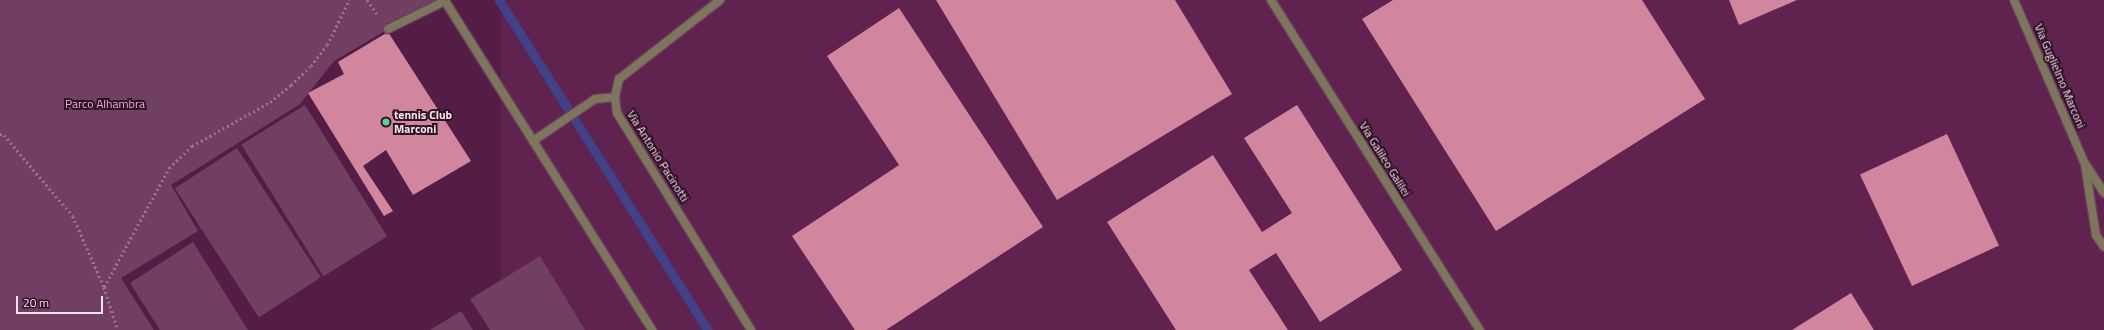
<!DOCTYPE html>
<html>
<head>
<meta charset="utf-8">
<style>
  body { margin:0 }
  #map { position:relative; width:2104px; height:330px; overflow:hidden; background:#531d45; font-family:"Titillium Web",sans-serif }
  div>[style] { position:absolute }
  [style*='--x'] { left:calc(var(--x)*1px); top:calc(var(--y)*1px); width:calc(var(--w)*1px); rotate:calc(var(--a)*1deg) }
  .built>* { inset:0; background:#60224f; transform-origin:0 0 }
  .green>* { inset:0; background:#703f61; transform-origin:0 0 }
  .stream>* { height:9px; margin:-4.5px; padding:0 4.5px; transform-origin:4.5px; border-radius:4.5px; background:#404288 }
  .building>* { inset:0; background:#d1869e; transform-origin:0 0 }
  .path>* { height:2.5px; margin-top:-1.25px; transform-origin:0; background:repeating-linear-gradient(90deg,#9e7391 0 2px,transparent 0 5px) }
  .roads { filter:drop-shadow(1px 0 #6e3c61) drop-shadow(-1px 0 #6e3c61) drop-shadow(0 1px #6e3c61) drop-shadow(0 -1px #6e3c61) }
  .lane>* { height:8px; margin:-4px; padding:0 4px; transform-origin:4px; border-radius:4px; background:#7c775a }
  .street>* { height:8px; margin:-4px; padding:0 4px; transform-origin:4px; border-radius:4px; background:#7c775a }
  .dots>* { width:11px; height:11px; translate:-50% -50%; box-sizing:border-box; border:2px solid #2b1324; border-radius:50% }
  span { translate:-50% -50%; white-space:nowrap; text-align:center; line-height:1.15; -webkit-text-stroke:4px #2b1324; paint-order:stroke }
  .street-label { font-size:12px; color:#fce0f1 }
  .park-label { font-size:12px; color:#f7a7dd }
  .poi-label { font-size:12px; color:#fce0f1; font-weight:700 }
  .left { translate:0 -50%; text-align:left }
  .scale { position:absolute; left:16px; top:296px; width:87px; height:18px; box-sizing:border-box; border:2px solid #fce0f1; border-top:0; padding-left:5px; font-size:12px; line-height:14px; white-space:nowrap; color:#fce0f1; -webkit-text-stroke:3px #2b1324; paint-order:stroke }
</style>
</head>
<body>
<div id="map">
  <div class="built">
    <i style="left:501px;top:0;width:1603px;height:392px"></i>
  </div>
  <div class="green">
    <i style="clip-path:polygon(0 0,437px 0,334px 61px,300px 104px,171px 185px,198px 231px,121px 278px,154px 330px,0 330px)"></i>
    <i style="left:305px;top:105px;width:155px;height:75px;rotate:58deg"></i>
    <i style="left:237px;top:148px;width:154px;height:74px;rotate:57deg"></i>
    <i style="clip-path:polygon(193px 242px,248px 330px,160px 330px,130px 283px)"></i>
    <i style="clip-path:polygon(540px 256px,585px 330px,490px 330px,470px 299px)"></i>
    <i style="clip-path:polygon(461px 311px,473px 330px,430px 330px)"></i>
  </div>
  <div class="stream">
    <i style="--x:499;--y:0;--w:391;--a:57.7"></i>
  </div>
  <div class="building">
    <i style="clip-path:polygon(936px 0,1175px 0,1232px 94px,1057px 200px)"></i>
    <i style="clip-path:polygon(1393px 0,1642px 0,1705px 99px,1496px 231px,1362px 19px)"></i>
    <i style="clip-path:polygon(1729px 0,1797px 0,1739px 25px)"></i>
    <i style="clip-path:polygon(899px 8px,1043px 227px,886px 330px,855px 330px,792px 236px,899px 165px,827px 56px)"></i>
    <i style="clip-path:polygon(388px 32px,471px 161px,413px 195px,386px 150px,363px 166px,393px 211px,384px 216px,308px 93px,344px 74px,338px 62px)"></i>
    <i style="clip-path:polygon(1297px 105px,1402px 270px,1320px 322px,1276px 253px,1249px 270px,1288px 330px,1176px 330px,1107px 222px,1213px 155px,1262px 232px,1292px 213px,1244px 138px)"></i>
    <i style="left:1947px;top:134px;width:123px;height:96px;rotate:65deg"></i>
    <i style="clip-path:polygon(1851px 293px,1874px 330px,1792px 330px)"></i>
  </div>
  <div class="path">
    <i style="--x:367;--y:0;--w:17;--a:54"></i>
    <i style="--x:0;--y:134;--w:4;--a:14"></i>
    <i style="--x:4;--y:135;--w:106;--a:49.6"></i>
    <i style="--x:73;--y:216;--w:77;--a:66.4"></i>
    <i style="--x:104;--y:287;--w:45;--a:72"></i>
    <i style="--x:104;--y:287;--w:136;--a:-61.4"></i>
    <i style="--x:169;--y:168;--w:32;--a:-44"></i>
    <i style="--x:192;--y:146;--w:90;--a:-29.4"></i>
    <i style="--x:270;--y:102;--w:27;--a:-39"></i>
    <i style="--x:291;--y:85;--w:28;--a:-44"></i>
    <i style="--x:311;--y:66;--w:26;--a:-53"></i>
    <i style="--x:327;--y:45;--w:50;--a:-63.9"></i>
  </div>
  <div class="roads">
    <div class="lane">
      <i style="--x:388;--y:29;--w:64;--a:-26.2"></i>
      <i style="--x:445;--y:1;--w:389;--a:57.8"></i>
      <i style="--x:533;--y:141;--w:75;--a:-34.1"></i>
      <i style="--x:595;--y:99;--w:20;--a:-6"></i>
    </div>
    <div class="street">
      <i style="--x:720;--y:0;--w:128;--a:142"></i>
      <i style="--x:619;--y:79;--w:18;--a:103"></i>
      <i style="--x:615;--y:97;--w:16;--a:83"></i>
      <i style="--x:617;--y:113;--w:255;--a:58.3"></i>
      <i style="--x:1271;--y:0;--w:391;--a:57.7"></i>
      <i style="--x:2014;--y:0;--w:176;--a:66.6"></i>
      <i style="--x:2084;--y:162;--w:37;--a:57"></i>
      <i style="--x:2085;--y:165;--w:71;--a:81.1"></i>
      <i style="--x:2096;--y:235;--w:14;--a:56"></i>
    </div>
  </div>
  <div class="dots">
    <i style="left:386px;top:122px;background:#53d396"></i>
  </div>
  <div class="street-label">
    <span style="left:2060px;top:76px;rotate:67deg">Via Guglielmo Marconi</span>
    <span style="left:658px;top:156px;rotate:58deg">Via Antonio Pacinotti</span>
    <span style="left:1385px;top:159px;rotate:58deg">Via Galileo Galilei</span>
  </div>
  <div class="park-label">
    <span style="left:105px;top:104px">Parco Alhambra</span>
  </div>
  <div class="poi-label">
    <span class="left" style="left:394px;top:122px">tennis Club<br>Marconi</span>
  </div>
  <div class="scale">20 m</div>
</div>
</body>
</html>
